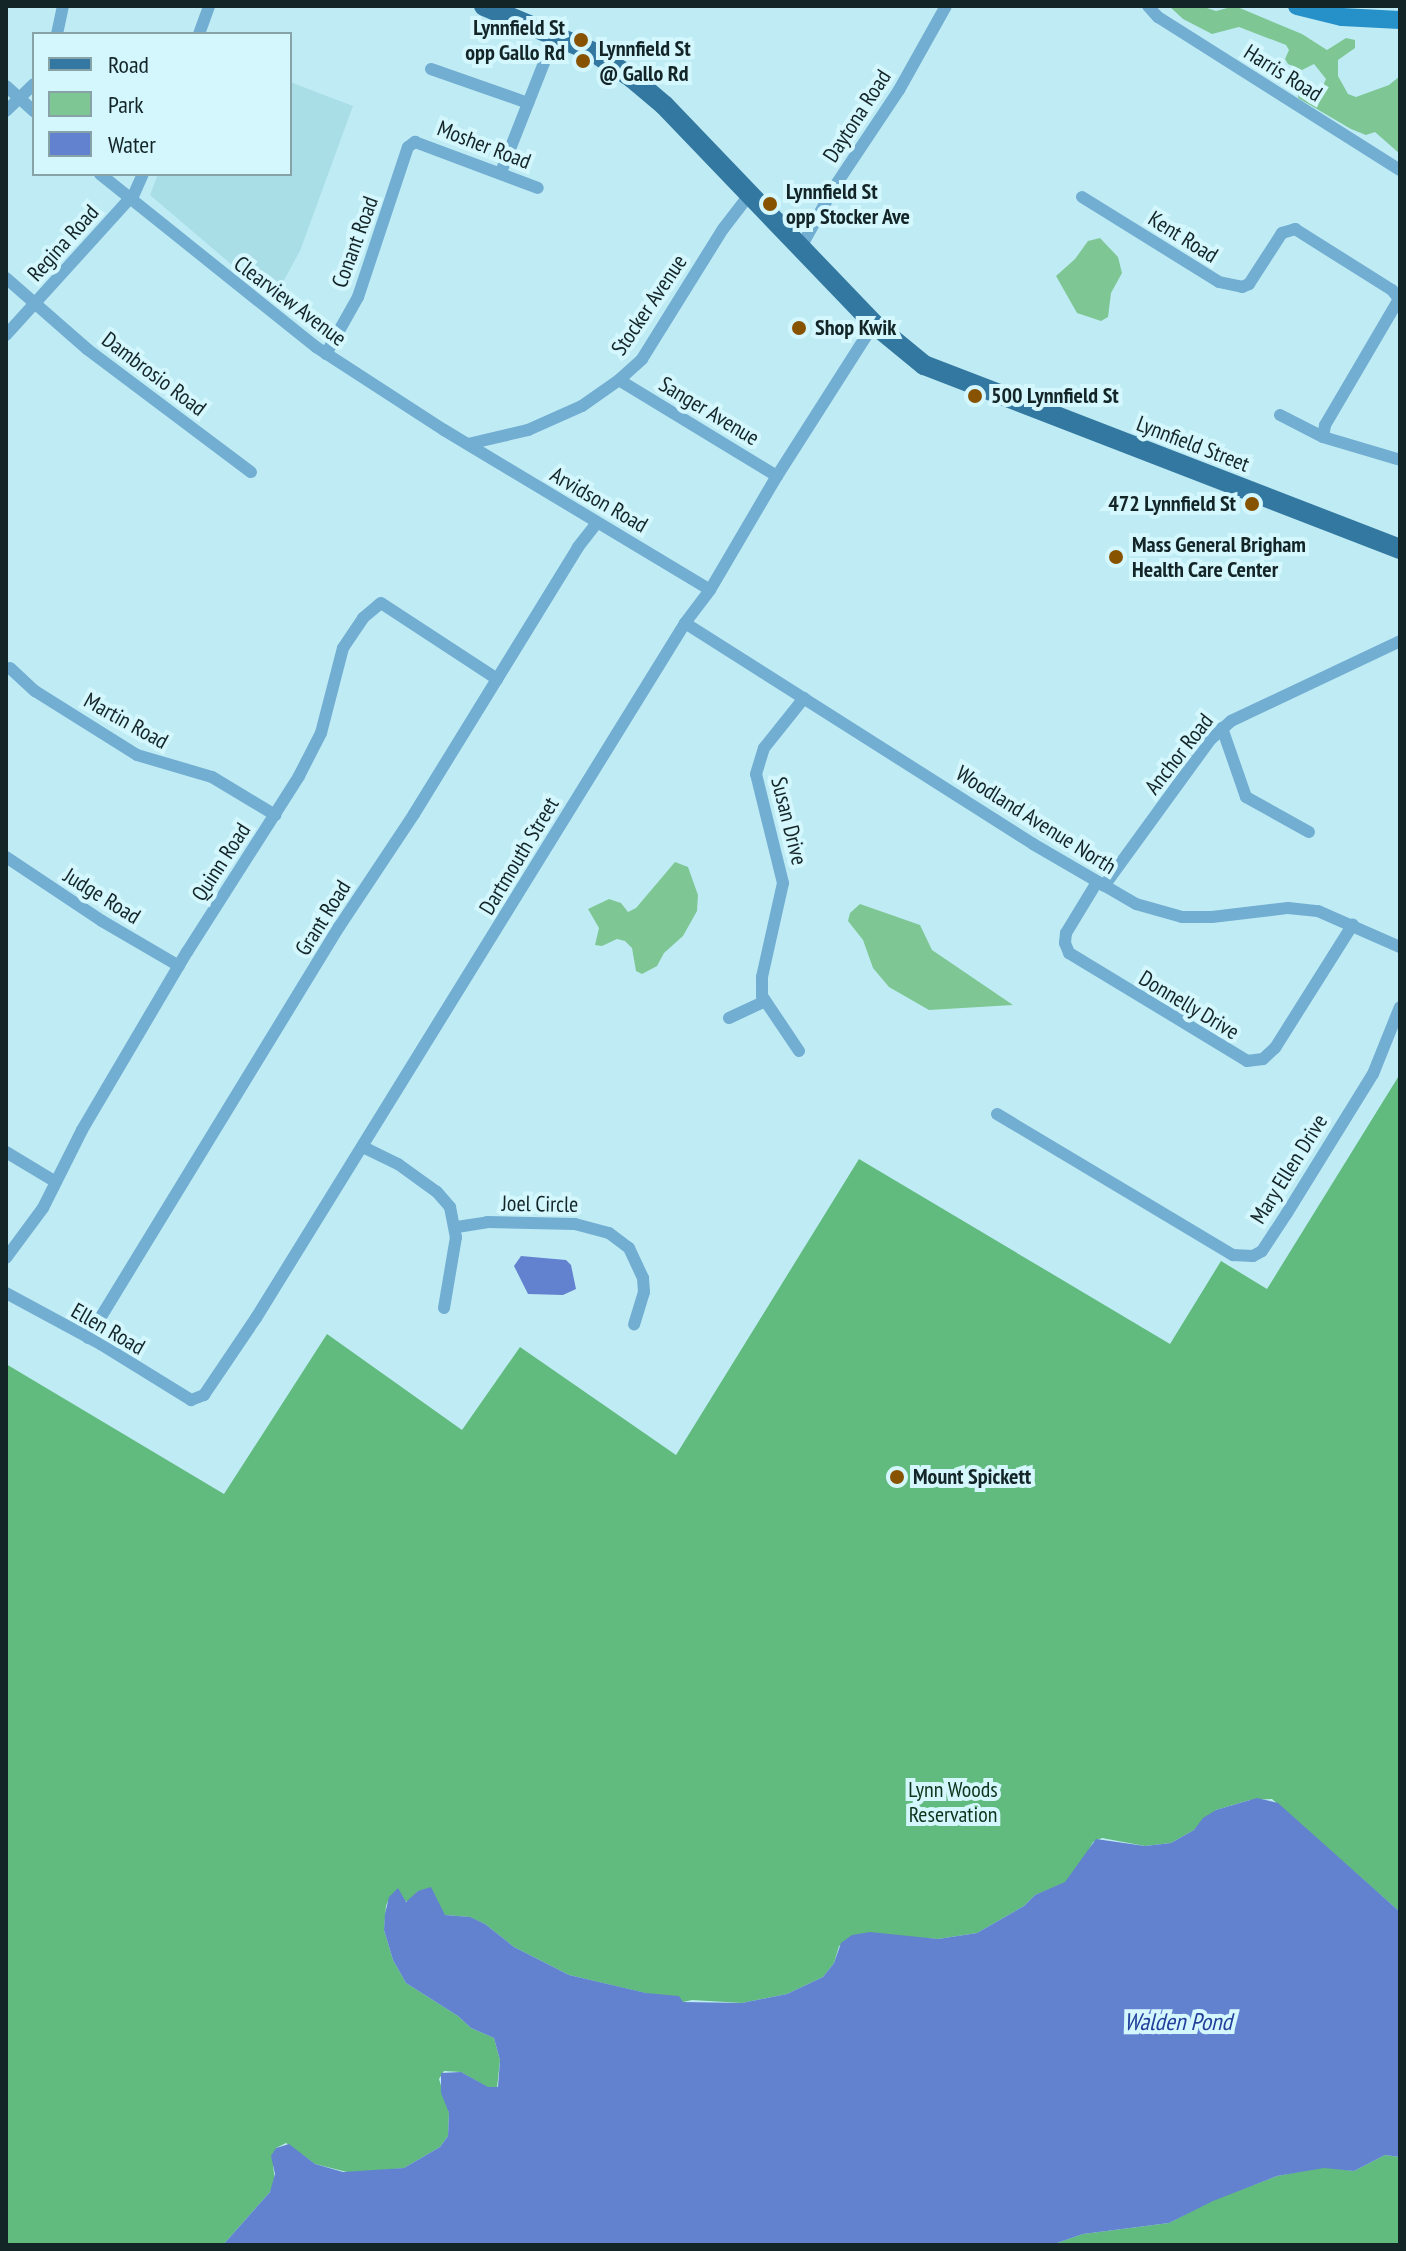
<!DOCTYPE html>
<html>
<head>
<meta charset="utf-8">
<style>
  body { margin:0 }
  #map { position:relative; width:1406px; height:2251px; overflow:hidden; background:#bfecf4; font-family:"PT Sans Narrow",sans-serif }
  div>[style] { position:absolute }
  [style*='--x'] { left:calc(var(--x)*1px); top:calc(var(--y)*1px); width:calc(var(--w)*1px); rotate:calc(var(--a)*1deg) }
  .built>* { inset:0; background:#a9dee7 }
  .green>* { inset:0; background:#7ec794 }
  .forest>* { inset:0; background:#61ba7e }
  .water>* { inset:0; background:#6282cf }
  .street>* { height:12px; margin:-6px; padding:0 6px; transform-origin:6px; border-radius:6px; background:#72add2 }
  .secondary>* { height:18px; margin:-9px; padding:0 9px; transform-origin:9px; border-radius:9px; background:#2690c8 }
  .primary>* { height:20px; margin:-10px; padding:0 10px; transform-origin:10px; border-radius:10px; background:#3378a1 }
  .dots>* { width:22px; height:22px; translate:-50% -50%; box-sizing:border-box; border:4px solid #d4f7fe; border-radius:50% }
  span { translate:-50% -50%; white-space:nowrap; text-align:center; line-height:1.15; -webkit-text-stroke:8px #d4f7fe; paint-order:stroke }
  .poi-label { font-size:22px; color:#142528; font-weight:700 }
  .right { translate:-100% -50%; text-align:right }
  .left { translate:0 -50%; text-align:left }
  .street-label { font-size:22px; color:#142528 }
  .park-label { font-size:22px; color:#0d331b }
  .water-label { font-size:24px; color:#22409b; font-style:italic }
  .frame { position:absolute; inset:0; border:8px solid #142528; pointer-events:none }
  .legend { position:absolute; left:32px; top:32px; width:260px; height:144px; box-sizing:border-box; background:#d4f7fe; border:2px solid #87a3a8; margin:0; padding:10px 14px; list-style:none; font-size:24px; color:#142528 }
  .legend li { display:flex; align-items:center; gap:16px; height:40px }
  .legend b { width:40px; border:2px solid #87a3a8 }
</style>
</head>
<body>
<div id="map">
  <div class="built">
    <i style="clip-path:polygon(290px 82px,353px 106px,300px 251px,273px 300px,150px 195px,158px 174px,290px 174px)"></i>
  </div>
  <div class="green">
    <i style="clip-path:polygon(1169px 6px,1201px 6px,1216px 11px,1235px 6px,1302px 34px,1327px 50px,1346px 38px,1355px 40px,1355px 48px,1338px 60px,1338px 76px,1348px 94px,1356px 97px,1389px 85px,1400px 76px,1400px 154px,1375px 132px,1366px 135px,1351px 129px,1298px 98px,1299px 92px,1322px 88px,1326px 79px,1314px 64px,1302px 70px,1288px 64px,1285px 59px,1289px 50px,1286px 45px,1239px 27px,1212px 34px,1183px 19px)"></i>
    <i style="clip-path:polygon(1100px 238px,1118px 257px,1122px 273px,1111px 293px,1108px 317px,1101px 321px,1077px 313px,1056px 276px,1075px 259px,1088px 241px)"></i>
    <i style="clip-path:polygon(675px 862px,688px 867px,698px 895px,697px 911px,683px 936px,664px 953px,657px 966px,642px 974px,636px 971px,632px 948px,625px 941px,617px 939px,602px 946px,595px 945px,599px 928px,588px 909px,609px 899px,621px 903px,628px 912px,636px 908px)"></i>
    <i style="clip-path:polygon(860px 904px,920px 925px,932px 950px,1013px 1005px,929px 1010px,889px 987px,873px 968px,863px 940px,848px 921px,850px 913px)"></i>
  </div>
  <div class="forest">
    <i style="clip-path:polygon(1400px 1074px,1400px 1912px,1272px 1799px,1250px 1800px,1216px 1810px,1194px 1830px,1171px 1843px,1145px 1846px,1102px 1838px,1093px 1842px,1080px 1867px,1065px 1883px,1035px 1895px,1024px 1906px,977px 1933px,938px 1939px,862px 1934px,839px 1946px,834px 1963px,823px 1977px,787px 1994px,742px 2003px,692px 2000px,683px 2002px,569px 1975px,514px 1947px,485px 1924px,469px 1917px,445px 1915px,418px 1891px,409px 1901px,388px 1901px,386px 1906px,384px 1930px,393px 1960px,406px 1983px,458px 2016px,471px 2028px,494px 2038px,500px 2060px,497px 2088px,487px 2087px,461px 2072px,444px 2071px,439px 2079px,449px 2113px,448px 2136px,440px 2147px,404px 2168px,351px 2173px,315px 2164px,286px 2143px,276px 2148px,273px 2165px,275px 2182px,270px 2192px,223px 2245px,6px 2245px,6px 1364px,224px 1494px,327px 1334px,462px 1430px,520px 1347px,676px 1455px,859px 1159px,1170px 1344px,1221px 1261px,1267px 1289px)"></i>
    <i style="clip-path:polygon(1385px 2155px,1400px 2157px,1400px 2245px,1051px 2245px,1083px 2234px,1169px 2223px,1213px 2200px,1277px 2176px,1324px 2167px,1354px 2171px)"></i>
  </div>
  <div class="water">
    <i style="clip-path:polygon(521px 1256px,566px 1260px,571px 1265px,576px 1289px,563px 1295px,528px 1294px,514px 1266px)"></i>
    <i style="clip-path:polygon(1257px 1798px,1278px 1803px,1400px 1912px,1400px 2157px,1385px 2155px,1354px 2171px,1324px 2168px,1277px 2176px,1213px 2201px,1169px 2223px,1083px 2234px,1051px 2245px,223px 2245px,270px 2192px,275px 2174px,271px 2156px,276px 2148px,289px 2144px,315px 2164px,343px 2172px,404px 2168px,440px 2147px,448px 2136px,449px 2113px,441px 2093px,441px 2073px,461px 2072px,488px 2087px,498px 2087px,500px 2060px,494px 2038px,471px 2028px,458px 2016px,406px 1983px,393px 1960px,384px 1930px,385px 1914px,389px 1897px,398px 1888px,406px 1902px,418px 1891px,431px 1887px,445px 1915px,470px 1917px,485px 1924px,514px 1947px,569px 1975px,646px 1993px,679px 1996px,683px 2002px,742px 2003px,787px 1994px,823px 1977px,834px 1963px,841px 1943px,852px 1935px,870px 1932px,938px 1939px,977px 1933px,1024px 1906px,1035px 1895px,1065px 1882px,1096px 1839px,1145px 1846px,1171px 1843px,1194px 1830px,1203px 1818px,1216px 1810px)"></i>
  </div>
  <div class="street">
    <i style="--x:1148;--y:6;--w:15;--a:48"></i>
    <i style="--x:1158;--y:17;--w:286;--a:32.3"></i>
    <i style="--x:57;--y:34;--w:29;--a:-78"></i>
    <i style="--x:199;--y:34;--w:30;--a:-70"></i>
    <i style="--x:431;--y:69;--w:103;--a:19.3"></i>
    <i style="--x:6;--y:86;--w:38;--a:42"></i>
    <i style="--x:6;--y:111;--w:39;--a:-44"></i>
    <i style="--x:501;--y:172;--w:147;--a:-68.5"></i>
    <i style="--x:100;--y:174;--w:277;--a:38.7"></i>
    <i style="--x:316;--y:347;--w:153;--a:33"></i>
    <i style="--x:444;--y:430;--w:310;--a:31"></i>
    <i style="--x:1082;--y:197;--w:161;--a:31.8"></i>
    <i style="--x:1219;--y:282;--w:24;--a:12"></i>
    <i style="--x:1242;--y:287;--w:8;--a:-23"></i>
    <i style="--x:1249;--y:284;--w:61;--a:-57.1"></i>
    <i style="--x:1282;--y:233;--w:14;--a:-17"></i>
    <i style="--x:1295;--y:229;--w:115;--a:32.2"></i>
    <i style="--x:1392;--y:290;--w:11;--a:52"></i>
    <i style="--x:1399;--y:299;--w:146;--a:120.4"></i>
    <i style="--x:1325;--y:425;--w:12;--a:99"></i>
    <i style="--x:801;--y:247;--w:66;--a:-61.1"></i>
    <i style="--x:833;--y:189;--w:119;--a:-56.3"></i>
    <i style="--x:899;--y:90;--w:96;--a:-60.8"></i>
    <i style="--x:6;--y:278;--w:108;--a:41.2"></i>
    <i style="--x:87;--y:349;--w:205;--a:36.9"></i>
    <i style="--x:6;--y:335;--w:190;--a:-47.8"></i>
    <i style="--x:134;--y:194;--w:22;--a:-66"></i>
    <i style="--x:326;--y:354;--w:65;--a:-60.7"></i>
    <i style="--x:358;--y:297;--w:158;--a:-71.6"></i>
    <i style="--x:408;--y:147;--w:9;--a:-36"></i>
    <i style="--x:415;--y:142;--w:131;--a:20.5"></i>
    <i style="--x:619;--y:380;--w:185;--a:31.3"></i>
    <i style="--x:1280;--y:415;--w:48;--a:27.1"></i>
    <i style="--x:1323;--y:437;--w:80;--a:16.6"></i>
    <i style="--x:468;--y:444;--w:62;--a:-13.1"></i>
    <i style="--x:528;--y:430;--w:59;--a:-24"></i>
    <i style="--x:582;--y:406;--w:45;--a:-35.1"></i>
    <i style="--x:619;--y:380;--w:31;--a:-42"></i>
    <i style="--x:642;--y:359;--w:153;--a:-58.1"></i>
    <i style="--x:723;--y:229;--w:44;--a:-52.4"></i>
    <i style="--x:685;--y:623;--w:412;--a:32.4"></i>
    <i style="--x:1033;--y:844;--w:119;--a:30.2"></i>
    <i style="--x:1136;--y:904;--w:48;--a:15.8"></i>
    <i style="--x:1182;--y:917;--w:30;--a:0"></i>
    <i style="--x:1212;--y:917;--w:77;--a:-6.8"></i>
    <i style="--x:1288;--y:908;--w:30;--a:6"></i>
    <i style="--x:1318;--y:911;--w:90;--a:23.7"></i>
    <i style="--x:10;--y:668;--w:34;--a:43"></i>
    <i style="--x:35;--y:691;--w:120;--a:32.1"></i>
    <i style="--x:137;--y:755;--w:78;--a:16.3"></i>
    <i style="--x:212;--y:777;--w:74;--a:31.1"></i>
    <i style="--x:1222;--y:728;--w:73;--a:70.8"></i>
    <i style="--x:1246;--y:797;--w:72;--a:29.1"></i>
    <i style="--x:6;--y:857;--w:115;--a:33.7"></i>
    <i style="--x:102;--y:921;--w:89;--a:30.3"></i>
    <i style="--x:1097;--y:882;--w:60;--a:121.3"></i>
    <i style="--x:1066;--y:933;--w:10;--a:96"></i>
    <i style="--x:1065;--y:943;--w:11;--a:68"></i>
    <i style="--x:1069;--y:953;--w:208;--a:31.2"></i>
    <i style="--x:1247;--y:1061;--w:16;--a:-7"></i>
    <i style="--x:1263;--y:1059;--w:16;--a:-43"></i>
    <i style="--x:1275;--y:1048;--w:146;--a:-57.8"></i>
    <i style="--x:1104;--y:886;--w:180;--a:-54"></i>
    <i style="--x:1210;--y:740;--w:28;--a:-42"></i>
    <i style="--x:1231;--y:721;--w:187;--a:-25.3"></i>
    <i style="--x:729;--y:1018;--w:38;--a:-25"></i>
    <i style="--x:799;--y:1051;--w:66;--a:-123.9"></i>
    <i style="--x:762;--y:996;--w:19;--a:-90"></i>
    <i style="--x:762;--y:977;--w:96;--a:-77.4"></i>
    <i style="--x:783;--y:883;--w:112;--a:-103.9"></i>
    <i style="--x:756;--y:774;--w:27;--a:-73"></i>
    <i style="--x:764;--y:748;--w:64;--a:-51.3"></i>
    <i style="--x:997;--y:1114;--w:275;--a:30.9"></i>
    <i style="--x:1233;--y:1255;--w:20;--a:3"></i>
    <i style="--x:1253;--y:1256;--w:10;--a:-29"></i>
    <i style="--x:1262;--y:1251;--w:45;--a:-56.7"></i>
    <i style="--x:1287;--y:1213;--w:163;--a:-58.3"></i>
    <i style="--x:1373;--y:1074;--w:72;--a:-68.1"></i>
    <i style="--x:363;--y:1147;--w:39;--a:26"></i>
    <i style="--x:398;--y:1164;--w:48;--a:35.7"></i>
    <i style="--x:437;--y:1192;--w:20;--a:49"></i>
    <i style="--x:450;--y:1207;--w:31;--a:79"></i>
    <i style="--x:456;--y:1237;--w:72;--a:99.6"></i>
    <i style="--x:6;--y:1152;--w:58;--a:31"></i>
    <i style="--x:457;--y:1227;--w:30;--a:-9"></i>
    <i style="--x:487;--y:1222;--w:88;--a:1.3"></i>
    <i style="--x:575;--y:1224;--w:35;--a:15"></i>
    <i style="--x:609;--y:1233;--w:25;--a:37"></i>
    <i style="--x:629;--y:1248;--w:33;--a:65"></i>
    <i style="--x:643;--y:1278;--w:14;--a:86"></i>
    <i style="--x:644;--y:1292;--w:34;--a:107"></i>
    <i style="--x:6;--y:1258;--w:62;--a:-53.5"></i>
    <i style="--x:43;--y:1208;--w:87;--a:-63.4"></i>
    <i style="--x:82;--y:1130;--w:207;--a:-59.5"></i>
    <i style="--x:187;--y:952;--w:209;--a:-57.5"></i>
    <i style="--x:299;--y:776;--w:48;--a:-62.9"></i>
    <i style="--x:321;--y:733;--w:88;--a:-75.5"></i>
    <i style="--x:343;--y:648;--w:36;--a:-56"></i>
    <i style="--x:363;--y:618;--w:23;--a:-40"></i>
    <i style="--x:381;--y:603;--w:139;--a:33.2"></i>
    <i style="--x:6;--y:1293;--w:109;--a:28.4"></i>
    <i style="--x:102;--y:1345;--w:105;--a:31.7"></i>
    <i style="--x:191;--y:1400;--w:14;--a:-21"></i>
    <i style="--x:204;--y:1395;--w:93;--a:-56"></i>
    <i style="--x:256;--y:1318;--w:817;--a:-58.31"></i>
    <i style="--x:685;--y:623;--w:41;--a:-52.9"></i>
    <i style="--x:710;--y:590;--w:132;--a:-59.6"></i>
    <i style="--x:777;--y:476;--w:180;--a:-57.5"></i>
    <i style="--x:88;--y:1338;--w:482;--a:-58.6"></i>
    <i style="--x:339;--y:927;--w:136;--a:-56.4"></i>
    <i style="--x:414;--y:814;--w:313;--a:-58.4"></i>
    <i style="--x:578;--y:547;--w:31;--a:-52"></i>
  </div>
  <div class="secondary">
    <i style="--x:1297;--y:6;--w:46;--a:13.7"></i>
    <i style="--x:1342;--y:17;--w:58;--a:3"></i>
  </div>
  <div class="primary">
    <i style="--x:484;--y:6;--w:121;--a:22.9"></i>
    <i style="--x:595;--y:53;--w:45;--a:34"></i>
    <i style="--x:632;--y:78;--w:42;--a:40.2"></i>
    <i style="--x:664;--y:105;--w:303;--a:46.2"></i>
    <i style="--x:874;--y:324;--w:65;--a:39.4"></i>
    <i style="--x:924;--y:365;--w:510;--a:21.13"></i>
  </div>
  <div class="dots">
    <i style="left:581px;top:40px;background:#885300"></i>
    <i style="left:583px;top:61px;background:#885300"></i>
    <i style="left:770px;top:204px;background:#885300"></i>
    <i style="left:799px;top:328px;background:#885300"></i>
    <i style="left:975px;top:396px;background:#885300"></i>
    <i style="left:1252px;top:504px;background:#885300"></i>
    <i style="left:1116px;top:557px;background:#885300"></i>
    <i style="left:897px;top:1477px;background:#885300"></i>
  </div>
  <div class="poi-label">
    <span class="right" style="left:565px;top:40px">Lynnfield St<br>opp Gallo Rd</span>
    <span class="left" style="left:599px;top:61px">Lynnfield St<br>@ Gallo Rd</span>
    <span class="left" style="left:786px;top:204px">Lynnfield St<br>opp Stocker Ave</span>
    <span class="left" style="left:815px;top:328px">Shop Kwik</span>
    <span class="left" style="left:991px;top:396px">500 Lynnfield St</span>
    <span class="right" style="left:1236px;top:504px">472 Lynnfield St</span>
    <span class="left" style="left:1132px;top:557px">Mass General Brigham<br>Health Care Center</span>
    <span class="left" style="left:913px;top:1477px">Mount Spickett</span>
  </div>
  <div class="street-label">
    <span style="left:1283px;top:73px;rotate:32deg">Harris Road</span>
    <span style="left:857px;top:116px;rotate:-57deg">Daytona Road</span>
    <span style="left:484px;top:145px;rotate:21deg">Mosher Road</span>
    <span style="left:1183px;top:237px;rotate:32deg">Kent Road</span>
    <span style="left:355px;top:242px;rotate:-70deg">Conant Road</span>
    <span style="left:63px;top:243px;rotate:-48deg">Regina Road</span>
    <span style="left:290px;top:301px;rotate:37deg">Clearview Avenue</span>
    <span style="left:649px;top:305px;rotate:-56deg">Stocker Avenue</span>
    <span style="left:154px;top:374px;rotate:37deg">Dambrosio Road</span>
    <span style="left:709px;top:411px;rotate:31deg">Sanger Avenue</span>
    <span style="left:1193px;top:444px;rotate:21deg">Lynnfield Street</span>
    <span style="left:599px;top:500px;rotate:30deg">Arvidson Road</span>
    <span style="left:126px;top:721px;rotate:29deg">Martin Road</span>
    <span style="left:1179px;top:754px;rotate:-52deg">Anchor Road</span>
    <span style="left:1036px;top:820px;rotate:32deg">Woodland Avenue North</span>
    <span style="left:789px;top:821px;rotate:76deg">Susan Drive</span>
    <span style="left:519px;top:856px;rotate:-59deg">Dartmouth Street</span>
    <span style="left:221px;top:862px;rotate:-57deg">Quinn Road</span>
    <span style="left:102px;top:896px;rotate:32deg">Judge Road</span>
    <span style="left:323px;top:918px;rotate:-58deg">Grant Road</span>
    <span style="left:1189px;top:1005px;rotate:31deg">Donnelly Drive</span>
    <span style="left:1289px;top:1169px;rotate:-58deg">Mary Ellen Drive</span>
    <span style="left:540px;top:1204px;rotate:1deg">Joel Circle</span>
    <span style="left:108px;top:1329px;rotate:30deg">Ellen Road</span>
  </div>
  <div class="park-label">
    <span style="left:953px;top:1802px">Lynn Woods<br>Reservation</span>
  </div>
  <div class="water-label">
    <span style="left:1178px;top:2022px">Walden Pond</span>
  </div>
  <div class="frame"></div>
  <ul class="legend">
  <li><b style="height:10px;background:#3378a1"></b>Road</li>
  <li><b style="height:22px;background:#7ec794"></b>Park</li>
  <li><b style="height:22px;background:#6282cf"></b>Water</li>
  </ul>
</div>
</body>
</html>
